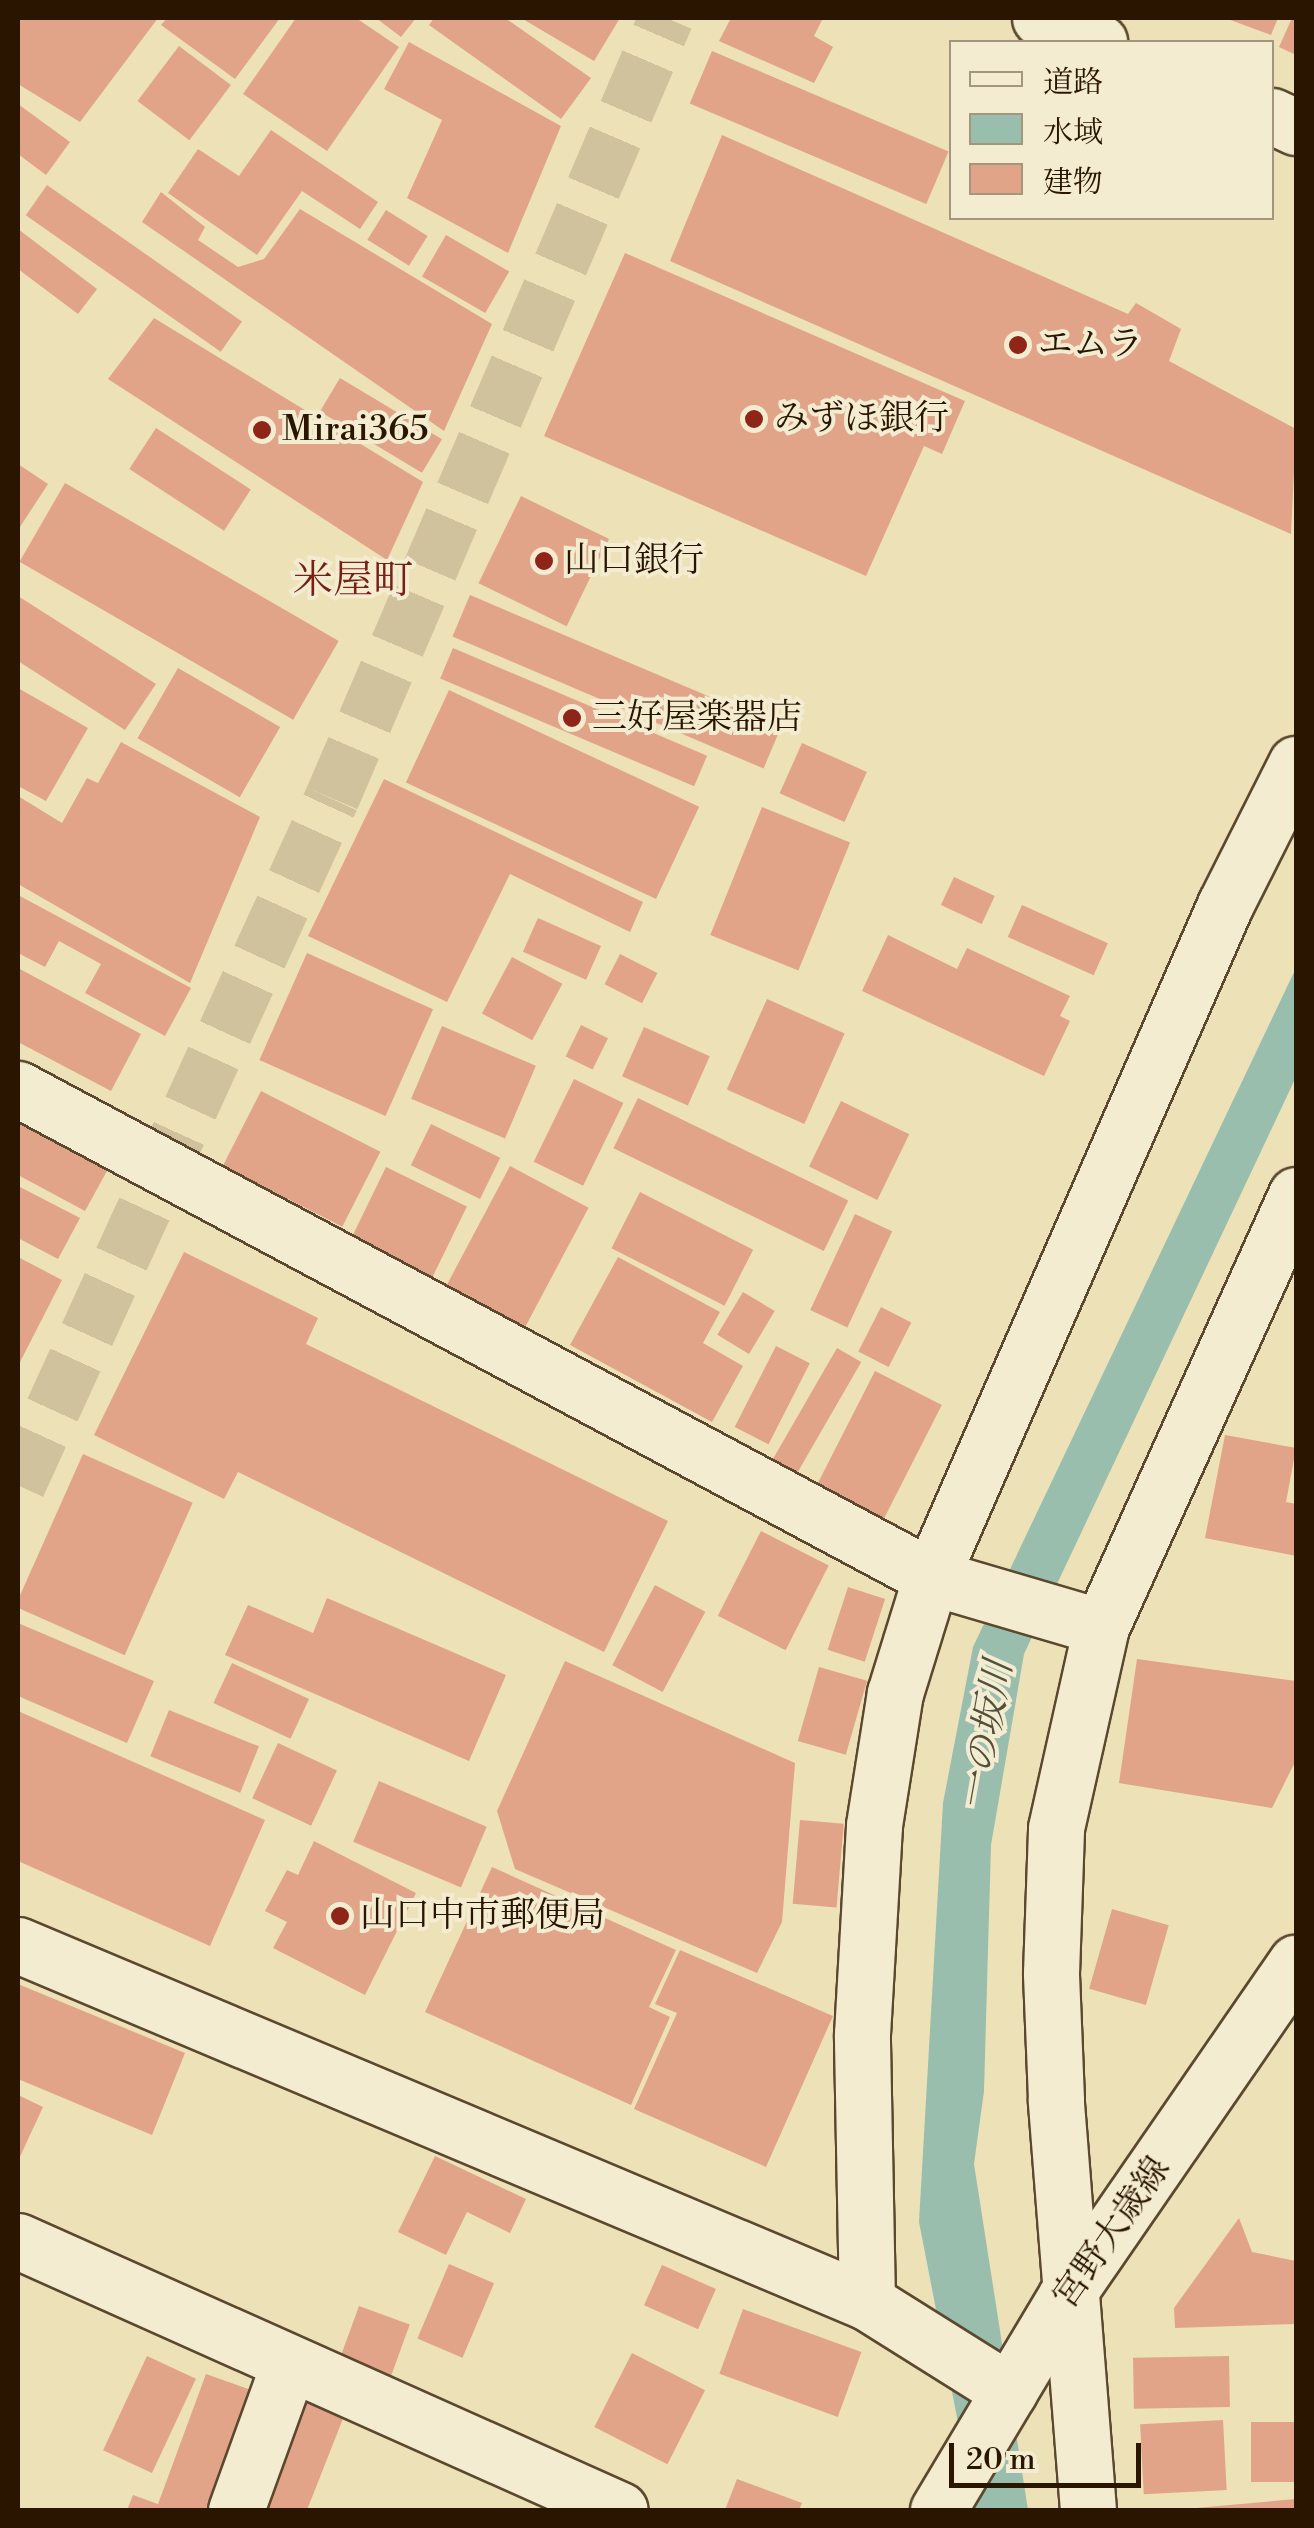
<!DOCTYPE html>
<html>
<head>
<meta charset="utf-8">
<style>
  body { margin:0 }
  #map { position:relative; width:1314px; height:2528px; overflow:hidden; background:#ede1b7; font-family:"Libre Bodoni","Noto Serif JP",serif }
  div>[style] { position:absolute }
  [style*='--x'] { left:calc(var(--x)*1px); top:calc(var(--y)*1px); width:calc(var(--w)*1px); rotate:calc(var(--a)*1deg) }
  .water>* { inset:0; background:#99beae }
  .building>* { inset:0; background:#e1a489; transform-origin:0 0 }
  .street-tunnel>* { height:55px; margin-top:-27.5px; transform-origin:0; background:repeating-linear-gradient(90deg,#d0c29c 0 55px,transparent 0 83px) }
  .roads { filter:drop-shadow(2px 0 #5b482e) drop-shadow(-2px 0 #5b482e) drop-shadow(0 2px #5b482e) drop-shadow(0 -2px #5b482e) }
  .street>* { height:55px; margin:-27.5px; padding:0 27.5px; transform-origin:27.5px; border-radius:27.5px; background:#f3ecd0 }
  .secondary>* { height:55px; margin:-27.5px; padding:0 27.5px; transform-origin:27.5px; border-radius:27.5px; background:#f3ecd0 }
  .dots>* { width:28px; height:28px; translate:-50% -50%; box-sizing:border-box; border:5px solid #f3ecd0; border-radius:50% }
  span { translate:-50% -50%; white-space:nowrap; text-align:center; line-height:1.15; -webkit-text-stroke:8px #f3ecd0; paint-order:stroke }
  .poi-label { font-size:35px; color:#2a1500 }
  .left { translate:0 -50%; text-align:left }
  .street-label { font-size:35px; color:#2a1500 }
  .water-label { font-size:38px; color:#51503d; font-style:italic }
  .quarter-label { font-size:40px; color:#7a1f14 }
  .frame { position:absolute; inset:0; border:20px solid #2a1500; pointer-events:none }
  .legend { position:absolute; left:949px; top:40px; width:325px; height:180px; box-sizing:border-box; background:#f3ecd0; border:2px solid #a3967d; margin:0; padding:12px 18px; list-style:none; font-size:30px; color:#2a1500 }
  .legend li { display:flex; align-items:center; gap:20px; height:50px }
  .legend b { width:50px; border:2px solid #a3967d }
  .scale { position:absolute; left:949px; top:2443px; width:192px; height:45px; box-sizing:border-box; border:5px solid #2a1500; border-top:0; padding-left:12px; font-size:30px; line-height:35px; white-space:nowrap; color:#2a1500; -webkit-text-stroke:8px #f3ecd0; paint-order:stroke }
</style>
</head>
<body>
<div id="map">
  <div class="water">
    <i style="clip-path:polygon(1296px 968px,1296px 1077px,1024px 1654px,991px 1845px,984px 2091px,974px 2164px,1028px 2510px,975px 2510px,919px 2222px,943px 1803px,973px 1647px)"></i>
  </div>
  <div class="building">
    <i style="clip-path:polygon(18px 18px,158px 18px,80px 122px,18px 84px)"></i>
    <i style="clip-path:polygon(167px 18px,280px 18px,235px 79px,161px 25px)"></i>
    <i style="clip-path:polygon(296px 18px,356px 18px,399px 47px,327px 151px,243px 94px)"></i>
    <i style="clip-path:polygon(376px 18px,416px 18px,401px 37px)"></i>
    <i style="clip-path:polygon(434px 18px,505px 18px,591px 78px,561px 119px,429px 25px)"></i>
    <i style="clip-path:polygon(521px 18px,620px 18px,594px 61px)"></i>
    <i style="clip-path:polygon(731px 18px,823px 18px,814px 36px,833px 47px,814px 83px,719px 41px)"></i>
    <i style="clip-path:polygon(1225px 18px,1278px 18px,1271px 35px)"></i>
    <i style="clip-path:polygon(1292px 18px,1296px 18px,1296px 55px,1279px 47px)"></i>
    <i style="clip-path:polygon(409px 42px,561px 126px,508px 253px,407px 198px,442px 120px,384px 89px)"></i>
    <i style="left:179px;top:46px;width:65px;height:69px;rotate:37deg"></i>
    <i style="left:712px;top:51px;width:257px;height:57px;rotate:23deg"></i>
    <i style="clip-path:polygon(18px 104px,70px 142px,46px 175px,18px 154px)"></i>
    <i style="clip-path:polygon(271px 130px,378px 202px,360px 229px,302px 191px,257px 255px,168px 193px,198px 149px,239px 176px)"></i>
    <i style="clip-path:polygon(722px 135px,1128px 314px,1136px 303px,1181px 329px,1169px 361px,1296px 429px,1291px 534px,670px 261px)"></i>
    <i style="left:47px;top:185px;width:238px;height:37px;rotate:35deg"></i>
    <i style="clip-path:polygon(161px 192px,205px 227px,198px 240px,238px 267px,264px 259px,300px 209px,492px 324px,444px 431px,142px 222px)"></i>
    <i style="left:386px;top:210px;width:49px;height:35px;rotate:32deg"></i>
    <i style="clip-path:polygon(18px 229px,97px 289px,78px 314px,18px 269px)"></i>
    <i style="left:446px;top:235px;width:73px;height:48px;rotate:30deg"></i>
    <i style="clip-path:polygon(625px 253px,965px 401px,942px 454px,924px 446px,866px 576px,544px 436px)"></i>
    <i style="clip-path:polygon(154px 318px,423px 482px,387px 560px,108px 379px)"></i>
    <i style="left:340px;top:378px;width:119px;height:39px;rotate:31deg"></i>
    <i style="left:156px;top:428px;width:113px;height:49px;rotate:33deg"></i>
    <i style="clip-path:polygon(18px 464px,48px 484px,18px 530px)"></i>
    <i style="left:65px;top:483px;width:316px;height:91px;rotate:30deg"></i>
    <i style="left:521px;top:496px;width:98px;height:97px;rotate:26deg"></i>
    <i style="left:470px;top:595px;width:338px;height:45px;rotate:23deg"></i>
    <i style="clip-path:polygon(18px 596px,156px 684px,125px 730px,18px 661px)"></i>
    <i style="left:453px;top:648px;width:276px;height:33px;rotate:23deg"></i>
    <i style="left:178px;top:668px;width:118px;height:81px;rotate:30deg"></i>
    <i style="clip-path:polygon(18px 688px,88px 728px,46px 801px,18px 786px)"></i>
    <i style="left:449px;top:690px;width:276px;height:102px;rotate:25deg"></i>
    <i style="clip-path:polygon(121px 742px,260px 817px,190px 983px,18px 884px,18px 796px,62px 823px,87px 778px,98px 783px)"></i>
    <i style="left:802px;top:743px;width:71px;height:55px;rotate:24deg"></i>
    <i style="clip-path:polygon(384px 779px,643px 902px,630px 932px,510px 874px,447px 1002px,308px 936px)"></i>
    <i style="left:762px;top:807px;width:95px;height:138px;rotate:22deg"></i>
    <i style="left:954px;top:877px;width:45px;height:31px;rotate:25deg"></i>
    <i style="clip-path:polygon(18px 895px,191px 988px,165px 1036px,85px 993px,101px 964px,59px 941px,45px 967px,18px 953px)"></i>
    <i style="left:1022px;top:905px;width:94px;height:35px;rotate:24deg"></i>
    <i style="left:538px;top:918px;width:69px;height:37px;rotate:24deg"></i>
    <i style="clip-path:polygon(888px 935px,957px 969px,967px 948px,1070px 996px,1060px 1016px,1070px 1021px,1044px 1076px,862px 991px)"></i>
    <i style="left:307px;top:953px;width:138px;height:117px;rotate:24deg"></i>
    <i style="left:620px;top:954px;width:42px;height:34px;rotate:27deg"></i>
    <i style="left:512px;top:957px;width:57px;height:64px;rotate:28deg"></i>
    <i style="clip-path:polygon(18px 968px,141px 1034px,111px 1091px,18px 1042px)"></i>
    <i style="left:767px;top:999px;width:85px;height:99px;rotate:24deg"></i>
    <i style="left:581px;top:1025px;width:30px;height:35px;rotate:26deg"></i>
    <i style="left:442px;top:1026px;width:102px;height:79px;rotate:23deg"></i>
    <i style="left:644px;top:1027px;width:72px;height:54px;rotate:24deg"></i>
    <i style="left:574px;top:1079px;width:55px;height:92px;rotate:26deg"></i>
    <i style="left:261px;top:1091px;width:134px;height:84px;rotate:27deg"></i>
    <i style="left:638px;top:1098px;width:234px;height:56px;rotate:26deg"></i>
    <i style="left:841px;top:1101px;width:76px;height:73px;rotate:26deg"></i>
    <i style="clip-path:polygon(18px 1109px,113px 1160px,85px 1211px,18px 1175px)"></i>
    <i style="left:431px;top:1124px;width:77px;height:46px;rotate:26deg"></i>
    <i style="left:510px;top:1166px;width:89px;height:141px;rotate:28deg"></i>
    <i style="left:386px;top:1167px;width:90px;height:85px;rotate:26deg"></i>
    <i style="clip-path:polygon(18px 1186px,80px 1218px,58px 1259px,18px 1238px)"></i>
    <i style="left:640px;top:1192px;width:127px;height:63px;rotate:27deg"></i>
    <i style="left:855px;top:1214px;width:41px;height:106px;rotate:25deg"></i>
    <i style="clip-path:polygon(184px 1252px,318px 1318px,306px 1344px,668px 1521px,604px 1652px,238px 1472px,224px 1499px,94px 1435px)"></i>
    <i style="clip-path:polygon(18px 1257px,62px 1280px,18px 1366px)"></i>
    <i style="clip-path:polygon(618px 1257px,720px 1312px,703px 1343px,743px 1366px,712px 1422px,570px 1345px)"></i>
    <i style="left:743px;top:1292px;width:37px;height:50px;rotate:31deg"></i>
    <i style="left:881px;top:1307px;width:34px;height:50px;rotate:27deg"></i>
    <i style="left:776px;top:1346px;width:38px;height:91px;rotate:27deg"></i>
    <i style="left:837px;top:1348px;width:28px;height:129px;rotate:30deg"></i>
    <i style="left:875px;top:1371px;width:75px;height:139px;rotate:27deg"></i>
    <i style="clip-path:polygon(1225px 1435px,1296px 1448px,1286px 1502px,1296px 1504px,1296px 1556px,1205px 1538px)"></i>
    <i style="left:83px;top:1454px;width:120px;height:167px;rotate:24deg"></i>
    <i style="left:761px;top:1531px;width:76px;height:95px;rotate:27deg"></i>
    <i style="left:655px;top:1585px;width:57px;height:91px;rotate:28deg"></i>
    <i style="left:848px;top:1587px;width:39px;height:66px;rotate:18deg"></i>
    <i style="clip-path:polygon(327px 1598px,506px 1675px,469px 1761px,225px 1655px,248px 1605px,313px 1633px)"></i>
    <i style="clip-path:polygon(18px 1623px,154px 1681px,127px 1743px,18px 1696px)"></i>
    <i style="clip-path:polygon(1137px 1659px,1296px 1681px,1296px 1760px,1272px 1808px,1119px 1783px)"></i>
    <i style="clip-path:polygon(565px 1661px,795px 1763px,782px 1922px,757px 1973px,515px 1869px,497px 1811px)"></i>
    <i style="left:232px;top:1663px;width:85px;height:44px;rotate:25deg"></i>
    <i style="left:819px;top:1667px;width:50px;height:77px;rotate:16deg"></i>
    <i style="left:169px;top:1710px;width:97px;height:50px;rotate:22deg"></i>
    <i style="clip-path:polygon(18px 1711px,265px 1820px,210px 1946px,18px 1861px)"></i>
    <i style="left:278px;top:1743px;width:65px;height:61px;rotate:25deg"></i>
    <i style="left:379px;top:1781px;width:117px;height:66px;rotate:23deg"></i>
    <i style="left:800px;top:1820px;width:44px;height:84px;rotate:5deg"></i>
    <i style="clip-path:polygon(314px 1841px,416px 1893px,365px 1995px,273px 1948px,287px 1922px,265px 1911px,287px 1870px,298px 1875px)"></i>
    <i style="clip-path:polygon(492px 1867px,676px 1950px,649px 2007px,670px 2017px,631px 2105px,425px 2012px)"></i>
    <i style="left:1112px;top:1909px;width:59px;height:83px;rotate:16deg"></i>
    <i style="clip-path:polygon(680px 1950px,833px 2016px,766px 2167px,634px 2109px,677px 2013px,655px 2004px)"></i>
    <i style="clip-path:polygon(18px 1984px,185px 2053px,152px 2135px,18px 2079px)"></i>
    <i style="clip-path:polygon(18px 2095px,43px 2107px,18px 2161px)"></i>
    <i style="clip-path:polygon(435px 2156px,526px 2199px,510px 2233px,467px 2212px,446px 2255px,398px 2232px)"></i>
    <i style="clip-path:polygon(1239px 2218px,1252px 2252px,1296px 2261px,1296px 2324px,1175px 2328px,1174px 2308px)"></i>
    <i style="left:449px;top:2264px;width:49px;height:81px;rotate:23deg"></i>
    <i style="left:662px;top:2265px;width:59px;height:44px;rotate:24deg"></i>
    <i style="left:359px;top:2306px;width:54px;height:76px;rotate:20deg"></i>
    <i style="left:743px;top:2309px;width:126px;height:69px;rotate:20deg"></i>
    <i style="left:632px;top:2353px;width:82px;height:83px;rotate:27deg"></i>
    <i style="left:147px;top:2356px;width:54px;height:104px;rotate:25deg"></i>
    <i style="left:1229px;top:2356px;width:51px;height:96px;rotate:89deg"></i>
    <i style="clip-path:polygon(206px 2374px,265px 2395px,222px 2510px,127px 2510px,133px 2495px,158px 2504px)"></i>
    <i style="clip-path:polygon(295px 2397px,344px 2416px,307px 2510px,251px 2510px)"></i>
    <i style="left:1223px;top:2420px;width:70px;height:83px;rotate:87deg"></i>
    <i style="left:1296px;top:2422px;width:60px;height:45px;rotate:90deg"></i>
    <i style="clip-path:polygon(737px 2479px,802px 2503px,799px 2510px,725px 2510px)"></i>
    <i style="clip-path:polygon(1296px 2499px,1296px 2510px,1196px 2510px,1196px 2508px)"></i>
  </div>
  <div class="street-tunnel">
    <i style="--x:18;--y:1485;--w:755;--a:-65.44"></i>
    <i style="--x:332;--y:798;--w:849;--a:-66.82"></i>
  </div>
  <div class="roads">
    <div class="street">
      <i style="--x:18;--y:1089;--w:1035;--a:28.12"></i>
      <i style="--x:931;--y:1577;--w:177;--a:16.4"></i>
      <i style="--x:18;--y:1945;--w:921;--a:22.81"></i>
      <i style="--x:867;--y:2302;--w:168;--a:32.1"></i>
      <i style="--x:18;--y:2241;--w:659;--a:24.08"></i>
      <i style="--x:867;--y:2302;--w:268;--a:-91.1"></i>
      <i style="--x:862;--y:2034;--w:209;--a:-86.7"></i>
      <i style="--x:874;--y:1825;--w:134;--a:-81"></i>
      <i style="--x:895;--y:1693;--w:121;--a:-72.8"></i>
      <i style="--x:931;--y:1577;--w:733;--a:-66.37"></i>
      <i style="--x:1225;--y:905;--w:158;--a:-63.3"></i>
      <i style="--x:236;--y:2510;--w:153;--a:-70.1"></i>
      <i style="--x:1088;--y:2510;--w:412;--a:-94.5"></i>
      <i style="--x:1056;--y:2099;--w:126;--a:-92.3"></i>
      <i style="--x:1051;--y:1973;--w:145;--a:-88"></i>
      <i style="--x:1056;--y:1828;--w:206;--a:-77.4"></i>
      <i style="--x:1101;--y:1627;--w:474;--a:-65.7"></i>
    </div>
    <div class="secondary">
      <i style="--x:1040;--y:18;--w:64;--a:22.1"></i>
      <i style="--x:1272;--y:116;--w:26;--a:25"></i>
      <i style="--x:938;--y:2510;--w:249;--a:-59.1"></i>
      <i style="--x:1066;--y:2296;--w:405;--a:-55.4"></i>
    </div>
  </div>
  <div class="dots">
    <i style="left:1018px;top:345px;background:#8f2418"></i>
    <i style="left:754px;top:419px;background:#8f2418"></i>
    <i style="left:262px;top:430px;background:#8f2418"></i>
    <i style="left:544px;top:561px;background:#8f2418"></i>
    <i style="left:572px;top:718px;background:#8f2418"></i>
    <i style="left:340px;top:1916px;background:#8f2418"></i>
  </div>
  <div class="poi-label">
    <span class="left" style="left:1038px;top:345px">エムラ</span>
    <span class="left" style="left:774px;top:419px">みずほ銀行</span>
    <span class="left" style="left:282px;top:430px">Mirai365</span>
    <span class="left" style="left:564px;top:561px">山口銀行</span>
    <span class="left" style="left:592px;top:718px">三好屋楽器店</span>
    <span class="left" style="left:360px;top:1916px">山口中市郵便局</span>
  </div>
  <div class="street-label">
    <span style="left:1112px;top:2233px;rotate:-55deg">宮野大歳線</span>
  </div>
  <div class="water-label">
    <span style="left:987px;top:1736px;rotate:-80deg">一の坂川</span>
  </div>
  <div class="quarter-label">
    <span style="left:353px;top:581px">米屋町</span>
  </div>
  <div class="frame"></div>
  <ul class="legend">
  <li><b style="height:12px;background:#f3ecd0"></b>道路</li>
  <li><b style="height:28px;background:#99beae"></b>水域</li>
  <li><b style="height:28px;background:#e1a489"></b>建物</li>
  </ul>
  <div class="scale">20 m</div>
</div>
</body>
</html>
